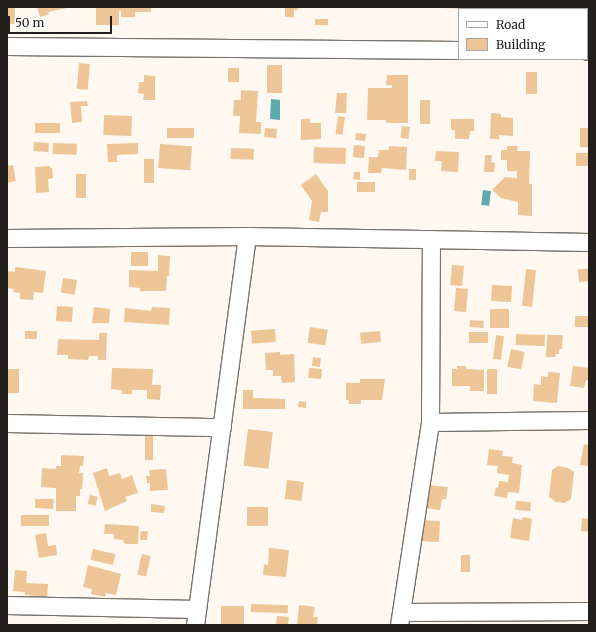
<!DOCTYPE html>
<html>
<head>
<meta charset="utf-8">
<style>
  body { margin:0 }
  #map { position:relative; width:596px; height:632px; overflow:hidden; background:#fff8f1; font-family:Merriweather,serif }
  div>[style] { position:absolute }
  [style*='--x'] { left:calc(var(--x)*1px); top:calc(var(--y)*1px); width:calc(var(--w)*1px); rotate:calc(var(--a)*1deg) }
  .water>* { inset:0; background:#5ea9ad; transform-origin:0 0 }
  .building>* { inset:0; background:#edc597; transform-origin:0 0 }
  .roads { filter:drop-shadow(1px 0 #78736c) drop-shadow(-1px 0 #78736c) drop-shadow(0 1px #78736c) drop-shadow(0 -1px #78736c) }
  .minor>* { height:17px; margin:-8.5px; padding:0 8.5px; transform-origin:8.5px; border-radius:8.5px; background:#fff }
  span { translate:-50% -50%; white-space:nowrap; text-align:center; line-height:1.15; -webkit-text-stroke:3.5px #fff; paint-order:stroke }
  .frame { position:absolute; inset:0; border:8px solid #221f1d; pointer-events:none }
  .legend { position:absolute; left:458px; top:8px; width:130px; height:52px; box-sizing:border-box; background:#fff; border:1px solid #a7a5a5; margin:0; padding:5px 7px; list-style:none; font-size:12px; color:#221f1d }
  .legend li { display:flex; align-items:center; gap:8px; height:20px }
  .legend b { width:20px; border:1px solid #a7a5a5 }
  .scale { position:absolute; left:8px; top:16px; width:104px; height:18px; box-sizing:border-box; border:2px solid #221f1d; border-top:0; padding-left:5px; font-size:12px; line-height:14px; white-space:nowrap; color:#221f1d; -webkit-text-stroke:3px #fff; paint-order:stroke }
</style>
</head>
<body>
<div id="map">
  <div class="water">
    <i style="clip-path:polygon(271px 99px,280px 100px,280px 120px,270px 119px)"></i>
    <i style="left:483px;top:190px;width:8px;height:15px;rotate:7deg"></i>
  </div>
  <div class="building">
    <i style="left:7px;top:7px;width:8px;height:17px"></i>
    <i style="clip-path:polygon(37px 7px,67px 7px,67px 8px,48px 12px,49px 14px,40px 17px)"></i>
    <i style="clip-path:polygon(96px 7px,151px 7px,151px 12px,135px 12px,135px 17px,121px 17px,121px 11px,119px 11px,119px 25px,96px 25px)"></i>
    <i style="clip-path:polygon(285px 7px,298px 7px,298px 10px,294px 10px,294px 17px,285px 17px)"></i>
    <i style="clip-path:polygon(441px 7px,465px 7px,465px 9px,441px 8px)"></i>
    <i style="left:315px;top:19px;width:13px;height:6px"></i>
    <i style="left:79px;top:63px;width:11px;height:26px;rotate:5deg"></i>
    <i style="left:267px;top:65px;width:15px;height:28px"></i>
    <i style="left:228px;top:68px;width:11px;height:14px"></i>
    <i style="left:526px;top:72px;width:11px;height:22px"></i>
    <i style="clip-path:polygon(144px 75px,155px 76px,155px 100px,143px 100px,144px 94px,138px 93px,139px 82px,144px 82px)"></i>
    <i style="clip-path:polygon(387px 75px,408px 75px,408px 123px,386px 123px,386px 120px,367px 120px,368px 88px,392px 88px,392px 85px,386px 85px)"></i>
    <i style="clip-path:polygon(241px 90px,258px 91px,256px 122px,261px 122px,261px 134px,239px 133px,240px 116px,233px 116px,234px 100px,241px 100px)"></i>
    <i style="clip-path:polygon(337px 93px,347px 93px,346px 113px,335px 113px)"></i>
    <i style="left:420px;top:100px;width:10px;height:24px"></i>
    <i style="clip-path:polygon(87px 101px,88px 106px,81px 106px,82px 122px,72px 123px,70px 102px)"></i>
    <i style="clip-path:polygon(491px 113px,501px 114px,501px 117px,513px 118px,513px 136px,499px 135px,499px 139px,490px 139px)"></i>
    <i style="left:104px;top:115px;width:28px;height:20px;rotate:2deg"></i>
    <i style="left:338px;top:116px;width:7px;height:18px;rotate:8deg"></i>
    <i style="clip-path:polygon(301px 119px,310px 119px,310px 123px,321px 123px,321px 139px,301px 140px)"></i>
    <i style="clip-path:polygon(451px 119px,474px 119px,474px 131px,470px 131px,469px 139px,455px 139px,455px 130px,451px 130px)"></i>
    <i style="left:35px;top:123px;width:25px;height:10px"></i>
    <i style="left:402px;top:126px;width:8px;height:12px;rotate:7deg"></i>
    <i style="left:167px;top:128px;width:27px;height:10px"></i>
    <i style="left:265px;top:128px;width:12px;height:9px;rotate:5deg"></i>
    <i style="left:580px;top:128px;width:9px;height:19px"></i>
    <i style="left:356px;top:133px;width:10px;height:7px;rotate:6deg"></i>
    <i style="left:34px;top:142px;width:15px;height:9px;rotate:4deg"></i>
    <i style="left:53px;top:143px;width:24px;height:11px;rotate:2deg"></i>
    <i style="clip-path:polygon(138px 143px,138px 154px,117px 155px,117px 162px,108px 162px,107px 144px)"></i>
    <i style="left:160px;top:144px;width:32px;height:24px;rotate:4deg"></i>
    <i style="left:354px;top:145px;width:11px;height:12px;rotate:5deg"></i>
    <i style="clip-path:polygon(389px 146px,407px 147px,406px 170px,382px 168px,381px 173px,368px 173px,369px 157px,378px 157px,379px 150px,389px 150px)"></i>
    <i style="clip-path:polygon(507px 146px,518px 146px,517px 151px,530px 151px,529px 184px,532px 184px,532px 216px,518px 215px,518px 202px,501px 198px,492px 190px,505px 177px,517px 178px,517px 171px,507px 171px,507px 160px,501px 160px,501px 150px,507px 150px)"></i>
    <i style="left:314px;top:147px;width:32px;height:16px;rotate:2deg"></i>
    <i style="left:231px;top:148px;width:23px;height:11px;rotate:2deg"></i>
    <i style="clip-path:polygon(436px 151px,459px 152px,458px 172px,441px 171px,442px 161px,435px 161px)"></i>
    <i style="left:576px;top:153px;width:13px;height:13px"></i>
    <i style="clip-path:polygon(485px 155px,492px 155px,491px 162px,495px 163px,494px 172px,484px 172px)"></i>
    <i style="left:144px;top:159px;width:10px;height:24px"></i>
    <i style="clip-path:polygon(13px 165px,16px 181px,7px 183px,7px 166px)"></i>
    <i style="clip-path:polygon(50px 166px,50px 168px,52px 168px,53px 178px,48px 179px,49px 192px,36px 193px,35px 167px)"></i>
    <i style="left:409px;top:169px;width:7px;height:11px"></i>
    <i style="clip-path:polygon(354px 172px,360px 172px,360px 180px,353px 179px)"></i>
    <i style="left:76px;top:174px;width:10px;height:24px"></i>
    <i style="clip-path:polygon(316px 174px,328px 191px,328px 212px,321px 212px,319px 222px,309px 220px,312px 201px,301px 185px)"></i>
    <i style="left:357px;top:182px;width:18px;height:10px"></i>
    <i style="left:148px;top:252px;width:14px;height:17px;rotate:90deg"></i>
    <i style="clip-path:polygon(158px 255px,170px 256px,169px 276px,167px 276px,166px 291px,140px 291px,140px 288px,129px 287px,129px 270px,158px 271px)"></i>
    <i style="left:452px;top:265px;width:12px;height:20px;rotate:5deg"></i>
    <i style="clip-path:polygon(15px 267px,46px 271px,43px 293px,34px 292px,33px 300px,20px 299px,20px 293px,13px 292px,14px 289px,7px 288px,7px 271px,15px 272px)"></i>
    <i style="left:526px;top:269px;width:10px;height:37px;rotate:6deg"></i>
    <i style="clip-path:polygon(578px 269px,589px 269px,589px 281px,579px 282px)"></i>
    <i style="left:63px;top:278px;width:14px;height:15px;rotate:8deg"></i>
    <i style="left:492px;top:285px;width:20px;height:16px;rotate:3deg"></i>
    <i style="left:456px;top:288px;width:12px;height:23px;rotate:5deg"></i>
    <i style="left:57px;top:306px;width:16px;height:15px;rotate:4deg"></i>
    <i style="clip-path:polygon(94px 307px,110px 309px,109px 323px,92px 323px)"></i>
    <i style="clip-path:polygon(152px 307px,170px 308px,169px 325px,124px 322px,125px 308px,151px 311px)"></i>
    <i style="left:490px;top:309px;width:19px;height:19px"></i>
    <i style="left:575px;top:316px;width:14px;height:11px"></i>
    <i style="left:470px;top:320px;width:14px;height:7px;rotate:4deg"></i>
    <i style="left:310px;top:327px;width:18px;height:16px;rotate:9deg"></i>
    <i style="left:275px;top:329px;width:13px;height:24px;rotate:86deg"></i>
    <i style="left:25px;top:331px;width:12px;height:8px"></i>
    <i style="left:380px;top:331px;width:11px;height:20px;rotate:85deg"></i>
    <i style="left:469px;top:332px;width:19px;height:11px"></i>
    <i style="clip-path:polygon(99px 333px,107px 333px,106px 360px,98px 360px,98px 356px,89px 356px,88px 360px,68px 359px,68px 355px,57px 355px,58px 339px,99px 340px)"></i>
    <i style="left:516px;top:334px;width:29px;height:11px;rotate:2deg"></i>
    <i style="left:496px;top:335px;width:8px;height:24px;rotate:7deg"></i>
    <i style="clip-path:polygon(547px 335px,563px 335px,562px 349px,559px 349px,559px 354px,556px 354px,555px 357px,546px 357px)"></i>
    <i style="left:511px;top:349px;width:14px;height:18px;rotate:12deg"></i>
    <i style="clip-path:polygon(280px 352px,280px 355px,294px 354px,295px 382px,282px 383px,281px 376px,273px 376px,273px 370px,266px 370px,265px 353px)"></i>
    <i style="left:313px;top:357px;width:8px;height:9px;rotate:7deg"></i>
    <i style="clip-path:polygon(457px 366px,466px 366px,466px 369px,484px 370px,484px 391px,470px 391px,470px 386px,452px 386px,452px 369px,457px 369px)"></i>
    <i style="clip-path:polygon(573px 366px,589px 368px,589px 380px,586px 380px,584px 388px,570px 386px)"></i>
    <i style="clip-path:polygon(112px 368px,153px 369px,152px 385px,161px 385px,160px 400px,147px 399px,147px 390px,132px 390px,132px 394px,122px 394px,122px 390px,111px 389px)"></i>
    <i style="left:309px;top:368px;width:13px;height:10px;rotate:4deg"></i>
    <i style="left:7px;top:369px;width:12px;height:24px"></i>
    <i style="left:487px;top:369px;width:10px;height:25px"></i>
    <i style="clip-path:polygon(548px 372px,560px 373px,557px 403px,533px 401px,534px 384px,541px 385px,541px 376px,548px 377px)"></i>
    <i style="clip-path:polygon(360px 379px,385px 379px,382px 400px,361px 400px,361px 404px,349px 404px,349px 400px,346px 400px,346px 383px,360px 383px)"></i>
    <i style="clip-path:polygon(243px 390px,253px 390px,253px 398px,285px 399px,285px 409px,243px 409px)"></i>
    <i style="clip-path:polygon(299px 401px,306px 402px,306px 408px,298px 407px)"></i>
    <i style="left:248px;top:429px;width:25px;height:37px;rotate:7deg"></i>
    <i style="left:145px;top:436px;width:8px;height:24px"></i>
    <i style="clip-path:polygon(584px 444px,589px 445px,589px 466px,580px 465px)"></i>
    <i style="clip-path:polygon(489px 449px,503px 451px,502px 456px,513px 457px,512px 463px,522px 465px,519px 493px,508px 492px,507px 498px,494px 496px,496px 487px,498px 488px,499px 481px,508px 482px,509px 475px,497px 473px,498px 466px,487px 465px)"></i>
    <i style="clip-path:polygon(61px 455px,84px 456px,83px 466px,80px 466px,79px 473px,83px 473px,82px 489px,80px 489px,80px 496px,76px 496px,76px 511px,56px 511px,56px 488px,41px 487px,42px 468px,56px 469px,56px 466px,61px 466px)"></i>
    <i style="clip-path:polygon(558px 466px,568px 468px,574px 472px,571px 499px,565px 503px,556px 502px,549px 497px,552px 470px)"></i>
    <i style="clip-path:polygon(107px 468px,109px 476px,120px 473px,122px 479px,132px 475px,138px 493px,125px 497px,127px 501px,105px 511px,93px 473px)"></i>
    <i style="clip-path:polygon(166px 469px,168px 490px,150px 491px,150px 483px,147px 483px,146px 476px,150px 476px,149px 470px)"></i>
    <i style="left:287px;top:480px;width:17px;height:19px;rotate:7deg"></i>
    <i style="clip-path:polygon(427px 485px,448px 487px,446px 499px,442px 499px,440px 510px,424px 508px)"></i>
    <i style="left:90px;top:495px;width:8px;height:9px;rotate:14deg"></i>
    <i style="clip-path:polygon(35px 499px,54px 499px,53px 509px,35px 508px)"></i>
    <i style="left:516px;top:501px;width:15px;height:9px;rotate:4deg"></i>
    <i style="clip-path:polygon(151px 504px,165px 506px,164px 513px,151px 512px)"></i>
    <i style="left:268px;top:507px;width:19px;height:21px;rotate:90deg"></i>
    <i style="left:21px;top:515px;width:28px;height:11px"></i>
    <i style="clip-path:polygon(523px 517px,532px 519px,529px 541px,510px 538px,513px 518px,522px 520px)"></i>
    <i style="clip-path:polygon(582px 518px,589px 519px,589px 532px,581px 531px)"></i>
    <i style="left:420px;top:520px;width:20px;height:21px;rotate:3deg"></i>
    <i style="clip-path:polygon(105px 524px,139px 526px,138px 544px,126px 544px,123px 542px,124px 540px,114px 539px,114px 534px,104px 534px)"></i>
    <i style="clip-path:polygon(141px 531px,148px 531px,147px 540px,140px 540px)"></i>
    <i style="clip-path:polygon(46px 533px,48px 546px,56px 545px,57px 555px,39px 558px,35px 535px)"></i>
    <i style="clip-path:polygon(269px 548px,289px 550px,286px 577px,263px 575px,264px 564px,268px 565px)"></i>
    <i style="left:93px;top:549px;width:23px;height:11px;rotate:13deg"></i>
    <i style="left:142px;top:554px;width:9px;height:21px;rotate:13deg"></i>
    <i style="left:461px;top:555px;width:9px;height:17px"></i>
    <i style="clip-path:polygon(88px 565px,121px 574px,116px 595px,106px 593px,105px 597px,91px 594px,92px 589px,83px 587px)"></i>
    <i style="clip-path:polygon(15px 570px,27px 571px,26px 583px,48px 584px,47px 597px,25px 595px,25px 592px,13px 591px)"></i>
    <i style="left:251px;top:604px;width:37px;height:8px;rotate:2deg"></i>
    <i style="clip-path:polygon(299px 605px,315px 607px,313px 617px,318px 617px,317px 625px,297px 625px)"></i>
    <i style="left:221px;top:606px;width:23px;height:19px"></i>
    <i style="clip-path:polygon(277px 616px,289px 617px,288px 625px,276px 625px)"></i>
  </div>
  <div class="roads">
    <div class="minor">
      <i style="--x:7;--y:46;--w:452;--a:0.5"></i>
      <i style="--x:587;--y:51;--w:2;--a:0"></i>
      <i style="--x:7;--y:238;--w:240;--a:-0.5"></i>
      <i style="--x:247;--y:236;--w:342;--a:1"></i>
      <i style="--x:430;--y:422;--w:159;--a:-0.7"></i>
      <i style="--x:7;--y:423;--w:215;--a:1.1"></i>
      <i style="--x:7;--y:605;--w:190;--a:1.2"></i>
      <i style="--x:401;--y:612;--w:188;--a:-0.3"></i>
      <i style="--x:195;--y:625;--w:392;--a:-82.4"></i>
      <i style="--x:399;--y:625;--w:205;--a:-81.3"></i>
      <i style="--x:430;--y:422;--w:183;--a:-89.7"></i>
    </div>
  </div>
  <div class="frame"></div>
  <ul class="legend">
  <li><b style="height:5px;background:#fff"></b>Road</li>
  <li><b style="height:11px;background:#edc597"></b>Building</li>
  </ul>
  <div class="scale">50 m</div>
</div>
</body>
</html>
